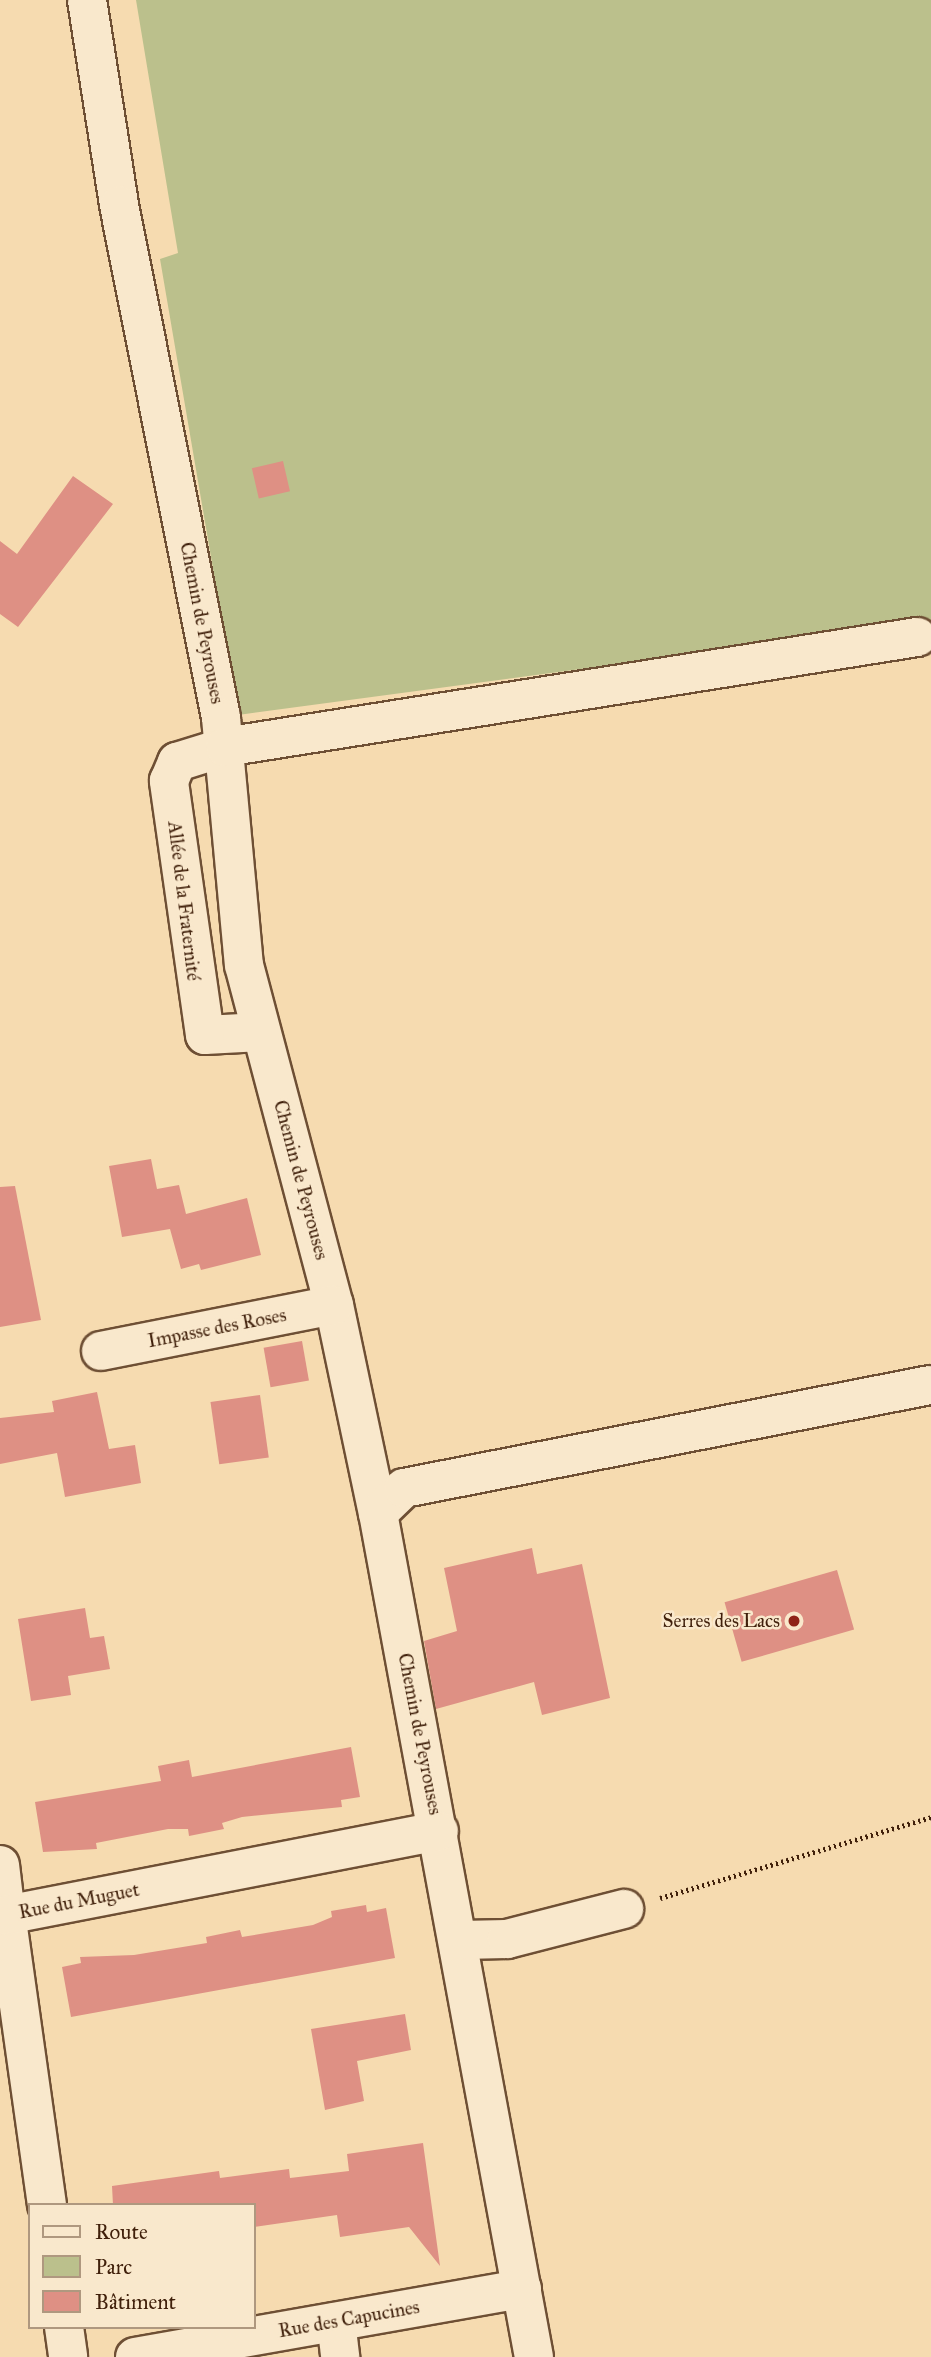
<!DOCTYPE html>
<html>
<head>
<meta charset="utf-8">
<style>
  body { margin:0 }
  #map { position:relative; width:931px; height:2357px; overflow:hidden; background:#f6dbb0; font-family:"IM FELL Great Primer",serif }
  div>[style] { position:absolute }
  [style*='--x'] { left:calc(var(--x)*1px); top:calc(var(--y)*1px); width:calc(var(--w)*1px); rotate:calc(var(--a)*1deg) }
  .green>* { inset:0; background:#bbc08c }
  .building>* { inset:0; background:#de9084; transform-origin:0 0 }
  .path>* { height:4.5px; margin-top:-2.25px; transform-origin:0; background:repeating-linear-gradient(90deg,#40200b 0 2px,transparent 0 5.5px) }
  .roads { filter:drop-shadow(2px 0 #6e4f34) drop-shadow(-2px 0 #6e4f34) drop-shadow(0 2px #6e4f34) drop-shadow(0 -2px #6e4f34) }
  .minor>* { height:38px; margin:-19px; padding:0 19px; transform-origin:19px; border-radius:19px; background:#f9e8cc }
  .dots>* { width:19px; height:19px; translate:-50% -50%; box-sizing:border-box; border:4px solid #f9e8cc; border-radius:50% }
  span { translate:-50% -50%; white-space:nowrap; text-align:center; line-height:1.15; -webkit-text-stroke:5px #f9e8cc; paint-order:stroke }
  .street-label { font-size:19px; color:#40200b }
  .poi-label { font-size:19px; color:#40200b }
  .right { translate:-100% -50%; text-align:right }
  .legend { position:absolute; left:28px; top:2203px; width:228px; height:126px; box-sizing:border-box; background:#f9e8cc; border:2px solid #af987f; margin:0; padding:9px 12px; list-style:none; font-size:21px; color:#40200b }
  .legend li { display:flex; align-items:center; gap:14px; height:35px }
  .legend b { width:35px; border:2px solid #af987f }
</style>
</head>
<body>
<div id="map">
  <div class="green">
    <i style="clip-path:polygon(136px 0,931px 0,931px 622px,238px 715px,160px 259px,178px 253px)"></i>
  </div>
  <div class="building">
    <i style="left:283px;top:461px;width:31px;height:32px;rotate:77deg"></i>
    <i style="clip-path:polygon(73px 476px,113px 504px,18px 627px,0 614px,0 541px,17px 554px)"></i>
    <i style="clip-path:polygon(151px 1159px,157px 1189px,179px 1185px,186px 1214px,247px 1198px,261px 1255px,201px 1270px,199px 1264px,181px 1269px,170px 1229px,122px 1237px,109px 1166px)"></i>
    <i style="clip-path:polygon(15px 1186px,41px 1320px,0 1327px,0 1187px)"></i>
    <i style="left:302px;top:1341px;width:40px;height:39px;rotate:80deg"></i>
    <i style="clip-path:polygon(97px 1392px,109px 1449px,135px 1445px,141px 1483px,65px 1497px,57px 1453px,0 1464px,0 1418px,54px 1412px,52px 1401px)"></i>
    <i style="left:260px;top:1395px;width:63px;height:50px;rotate:82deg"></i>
    <i style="clip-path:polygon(532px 1548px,537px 1574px,582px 1564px,610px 1698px,542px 1715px,534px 1682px,436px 1709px,424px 1641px,457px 1631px,444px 1568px)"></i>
    <i style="left:837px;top:1570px;width:62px;height:117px;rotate:74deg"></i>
    <i style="clip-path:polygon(85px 1608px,90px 1638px,104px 1636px,110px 1669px,68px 1676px,71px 1695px,31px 1701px,18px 1619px)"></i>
    <i style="clip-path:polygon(351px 1747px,360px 1797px,341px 1800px,342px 1807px,242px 1817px,222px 1823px,224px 1829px,189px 1836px,188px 1829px,168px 1829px,96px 1843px,97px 1849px,43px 1852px,35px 1802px,161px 1781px,158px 1766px,189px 1760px,192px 1777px)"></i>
    <i style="clip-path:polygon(366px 1905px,367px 1912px,386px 1908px,395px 1958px,71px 2017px,62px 1967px,81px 1963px,80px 1957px,134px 1955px,207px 1943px,206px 1937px,240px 1930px,242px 1937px,313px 1925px,332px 1917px,331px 1911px)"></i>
    <i style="clip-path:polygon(405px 2014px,411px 2050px,357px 2061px,364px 2101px,325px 2110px,311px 2029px)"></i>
    <i style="clip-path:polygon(423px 2143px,440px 2266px,409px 2227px,340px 2237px,337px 2215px,254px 2227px,254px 2205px,113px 2205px,112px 2186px,219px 2171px,220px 2178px,289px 2169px,290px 2178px,349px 2171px,347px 2154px)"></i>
  </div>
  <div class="path">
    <i style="--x:660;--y:1898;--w:283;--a:-16.6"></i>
  </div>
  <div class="roads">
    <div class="minor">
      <i style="--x:87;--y:0;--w:207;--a:81.1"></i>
      <i style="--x:119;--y:205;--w:523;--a:78.75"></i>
      <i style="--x:221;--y:718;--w:248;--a:84.7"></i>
      <i style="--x:244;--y:965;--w:352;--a:75.2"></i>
      <i style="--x:334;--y:1305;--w:213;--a:78.1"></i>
      <i style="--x:378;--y:1513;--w:858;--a:79.53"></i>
      <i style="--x:261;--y:1032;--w:56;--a:176.9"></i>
      <i style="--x:205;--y:1035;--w:257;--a:-98.1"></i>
      <i style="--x:169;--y:781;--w:21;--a:-67"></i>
      <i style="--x:177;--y:762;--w:50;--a:-17.4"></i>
      <i style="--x:225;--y:747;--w:701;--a:-9.03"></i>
      <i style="--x:101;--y:1351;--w:237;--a:-11.2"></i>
      <i style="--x:378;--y:1513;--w:36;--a:-44"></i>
      <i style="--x:404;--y:1488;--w:536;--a:-11.08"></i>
      <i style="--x:0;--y:1865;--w:50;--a:83.2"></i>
      <i style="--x:461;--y:1940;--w:46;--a:-1.2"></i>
      <i style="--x:507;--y:1939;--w:121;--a:-14.4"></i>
      <i style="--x:47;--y:2205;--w:293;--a:-98"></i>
      <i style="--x:6;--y:1915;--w:441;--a:-11"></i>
      <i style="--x:336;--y:2322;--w:35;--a:83"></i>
      <i style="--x:64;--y:2327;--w:30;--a:82"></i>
      <i style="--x:135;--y:2357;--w:393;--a:-10"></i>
    </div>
  </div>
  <div class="dots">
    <i style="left:794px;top:1621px;background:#8f2418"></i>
  </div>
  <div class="street-label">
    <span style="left:202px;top:623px;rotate:79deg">Chemin de Peyrouses</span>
    <span style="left:184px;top:901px;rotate:83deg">Allée de la Fraternité</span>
    <span style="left:301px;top:1180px;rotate:75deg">Chemin de Peyrouses</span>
    <span style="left:217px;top:1328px;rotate:-11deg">Impasse des Roses</span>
    <span style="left:420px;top:1734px;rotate:79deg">Chemin de Peyrouses</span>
    <span style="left:79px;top:1901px;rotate:-11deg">Rue du Muguet</span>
    <span style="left:349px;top:2319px;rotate:-10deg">Rue des Capucines</span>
  </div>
  <div class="poi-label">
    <span class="right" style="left:780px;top:1621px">Serres des Lacs</span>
  </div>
  <ul class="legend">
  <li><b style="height:9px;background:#f9e8cc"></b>Route</li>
  <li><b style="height:19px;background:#bbc08c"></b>Parc</li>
  <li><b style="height:19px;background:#de9084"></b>Bâtiment</li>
  </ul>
</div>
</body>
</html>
